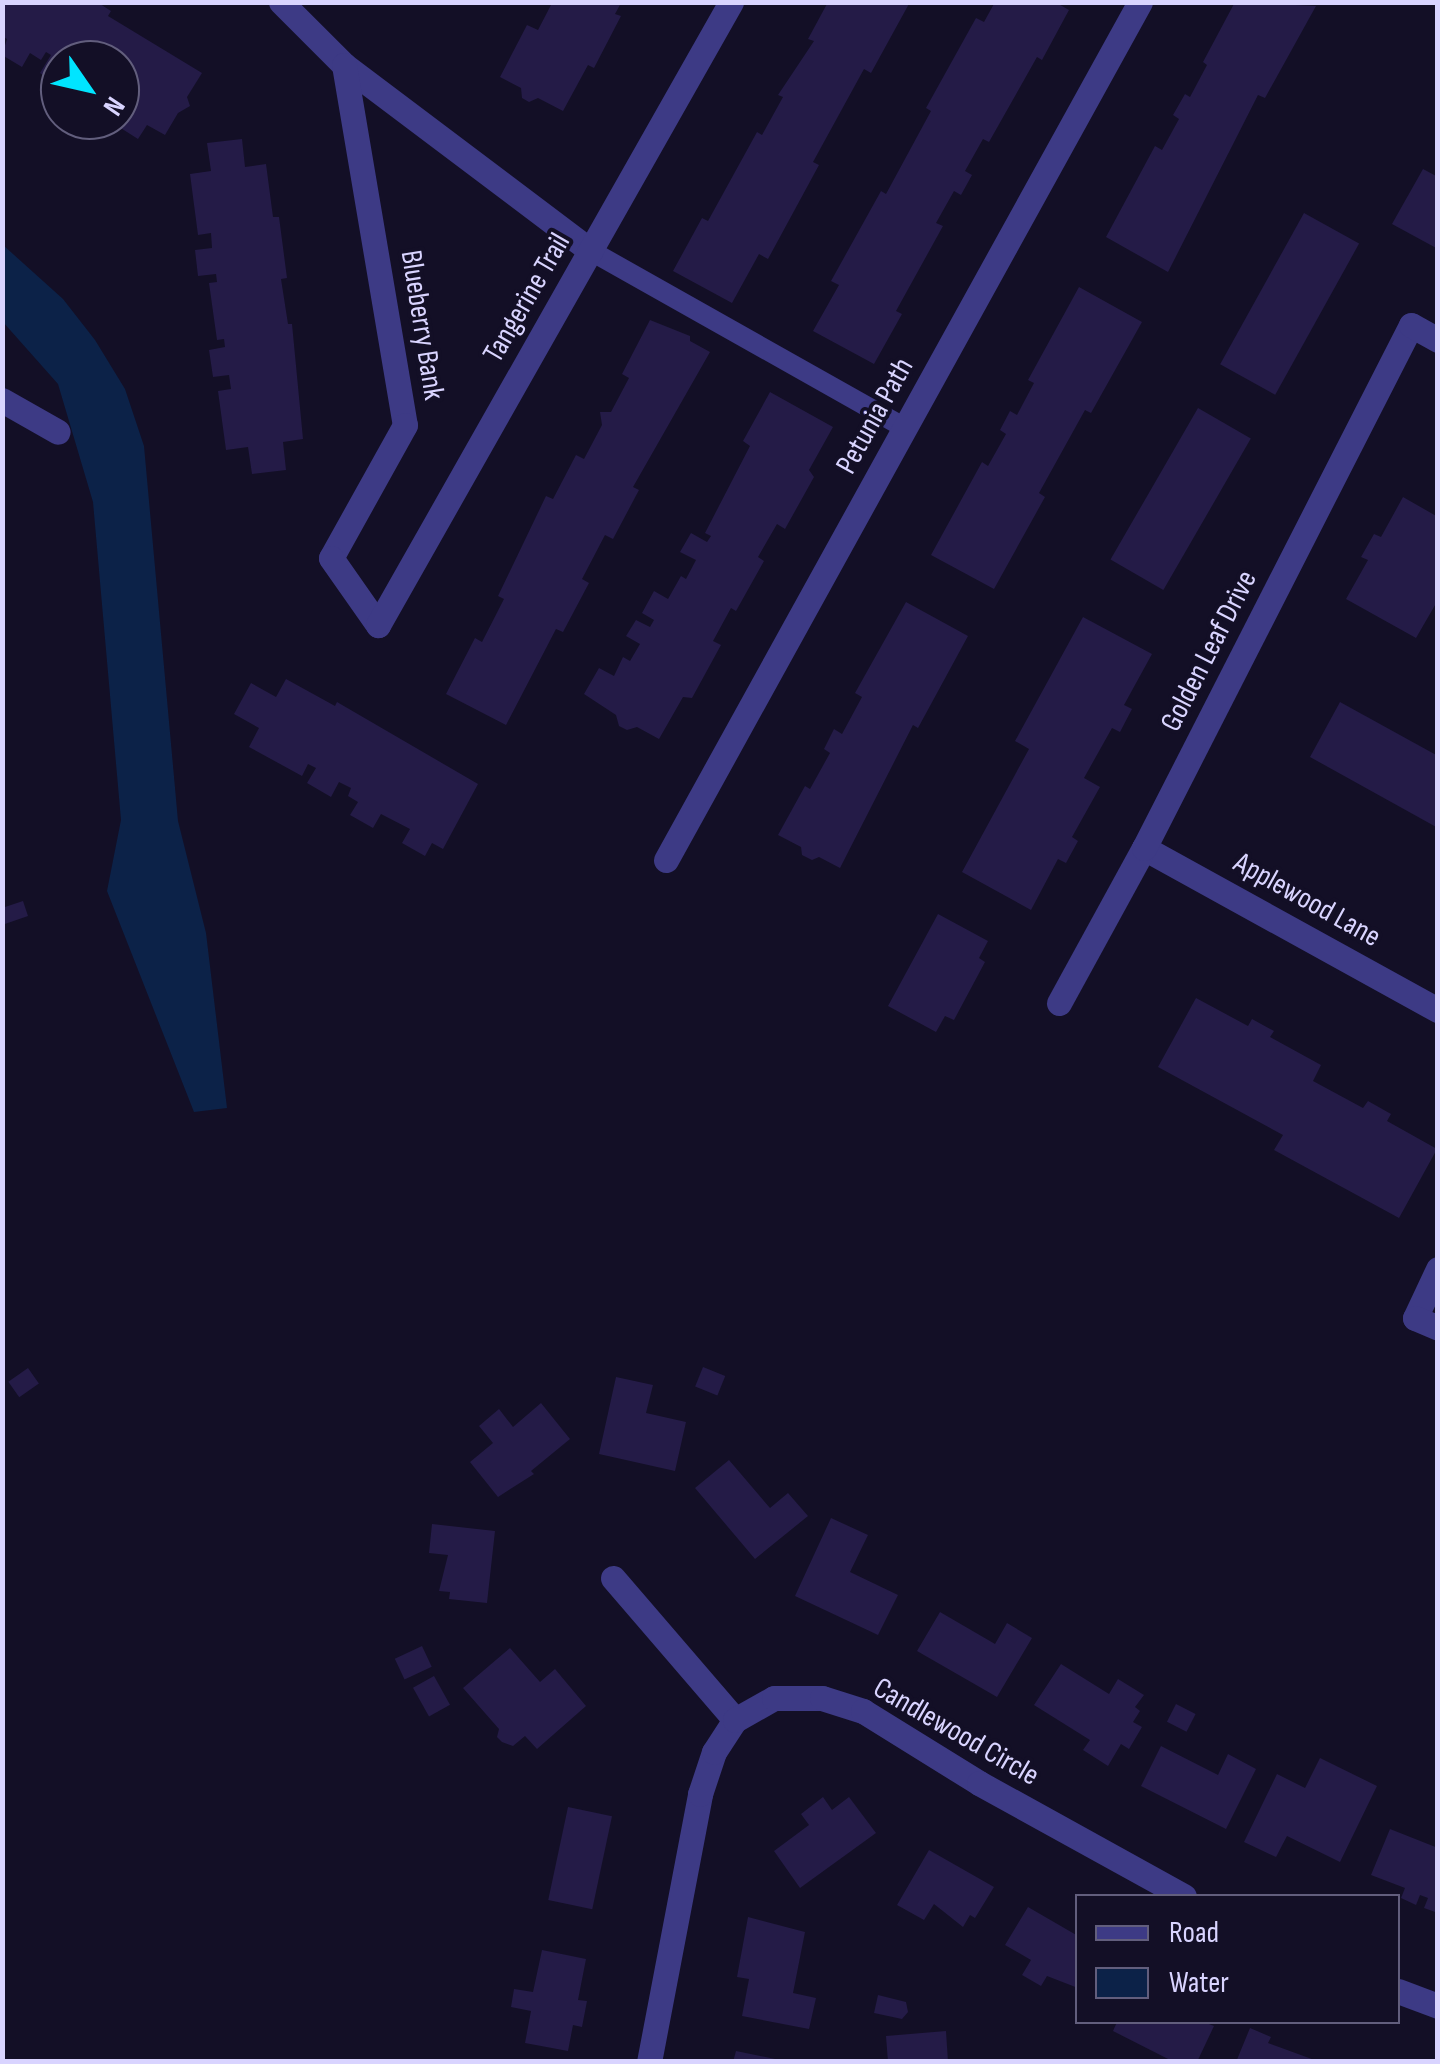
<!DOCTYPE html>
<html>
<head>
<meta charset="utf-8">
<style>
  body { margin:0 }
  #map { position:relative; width:1440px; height:2064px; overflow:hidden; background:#130f26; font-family:"Sofia Sans Condensed",sans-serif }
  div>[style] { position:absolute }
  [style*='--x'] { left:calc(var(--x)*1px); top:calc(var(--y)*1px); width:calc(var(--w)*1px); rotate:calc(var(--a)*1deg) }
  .water>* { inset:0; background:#0c2248 }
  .building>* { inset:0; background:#241b47; transform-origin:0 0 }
  .service>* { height:20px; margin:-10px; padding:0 10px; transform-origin:10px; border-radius:10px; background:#3d3a85 }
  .minor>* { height:25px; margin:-12.5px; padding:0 12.5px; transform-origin:12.5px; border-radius:12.5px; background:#3d3a85 }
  span { translate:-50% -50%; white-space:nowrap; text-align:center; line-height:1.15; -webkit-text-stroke:8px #130f26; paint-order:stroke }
  .street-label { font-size:30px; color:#d9d4ff }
  .frame { position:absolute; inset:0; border:5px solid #d9d4ff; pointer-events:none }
  .legend { position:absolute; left:1075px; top:1894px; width:325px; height:130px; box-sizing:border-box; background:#130f26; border:2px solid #625e7d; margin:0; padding:12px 18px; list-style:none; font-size:30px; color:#d9d4ff }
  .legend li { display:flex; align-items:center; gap:20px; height:50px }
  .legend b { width:50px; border:2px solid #625e7d }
  .north { position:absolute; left:40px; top:40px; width:100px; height:100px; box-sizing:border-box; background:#130f26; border:2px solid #625e7d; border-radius:50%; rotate:124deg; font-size:28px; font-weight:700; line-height:40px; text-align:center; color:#d9d4ff }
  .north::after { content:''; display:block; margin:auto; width:35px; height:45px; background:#00e5ff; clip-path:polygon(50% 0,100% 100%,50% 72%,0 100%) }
</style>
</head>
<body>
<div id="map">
  <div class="water">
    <i style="clip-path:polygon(3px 245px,63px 299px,95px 340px,125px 389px,144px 446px,178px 821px,206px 933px,227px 1108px,194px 1112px,107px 891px,121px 820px,93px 502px,58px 384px,3px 322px)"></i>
  </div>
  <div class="building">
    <i style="clip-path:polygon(2px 2px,97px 2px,111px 11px,108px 16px,202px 73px,187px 97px,190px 106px,178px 113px,165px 135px,147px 125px,138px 139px,116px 125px,124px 111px,120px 109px,120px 60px,60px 60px,60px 86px,40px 73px,51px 55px,46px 52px,41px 60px,30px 53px,22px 67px,2px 55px,7px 39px,2px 36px)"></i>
    <i style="clip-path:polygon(828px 2px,910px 2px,871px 73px,864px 69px,813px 162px,819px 165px,768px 259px,759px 254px,732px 303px,673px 271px,702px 218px,708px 221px,757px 132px,762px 135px,783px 97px,778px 95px,814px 41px,808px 39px)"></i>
    <i style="clip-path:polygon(995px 2px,1055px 2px,1069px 10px,1042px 60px,1037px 57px,989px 142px,983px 139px,965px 171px,972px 175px,961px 195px,954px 191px,936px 223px,943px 226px,896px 311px,902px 314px,874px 364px,813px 331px,839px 285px,831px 281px,881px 191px,886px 194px,931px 111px,926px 108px,976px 18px,984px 22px)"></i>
    <i style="clip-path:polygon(1235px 2px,1316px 6px,1265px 98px,1258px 95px,1168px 272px,1106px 237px,1155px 146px,1162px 150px,1179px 119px,1173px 115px,1185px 94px,1190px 97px,1207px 65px,1203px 62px)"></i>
    <i style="clip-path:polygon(552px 3px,621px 3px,615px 14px,621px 16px,594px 68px,588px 65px,563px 111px,538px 98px,529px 102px,522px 98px,521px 88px,500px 77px,527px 25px,538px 30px)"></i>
    <i style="clip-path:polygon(242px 139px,245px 167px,266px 164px,273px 217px,279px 217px,287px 278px,281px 279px,288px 324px,292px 324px,303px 439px,283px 442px,286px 470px,252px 474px,248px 447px,226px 450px,218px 391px,231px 389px,229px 375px,213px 377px,209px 350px,225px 347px,224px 339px,217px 340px,209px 283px,217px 282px,216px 274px,198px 276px,195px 250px,212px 248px,211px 233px,198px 235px,190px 174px,211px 171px,207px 143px)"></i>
    <i style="clip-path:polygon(1423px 169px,1438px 177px,1438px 249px,1392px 224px)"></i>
    <i style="left:1304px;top:213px;width:63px;height:173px;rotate:29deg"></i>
    <i style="clip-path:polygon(1079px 287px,1142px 322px,1091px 413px,1085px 410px,1039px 493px,1045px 497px,994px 589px,931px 555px,982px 462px,988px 466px,1006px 434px,1000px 430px,1010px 411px,1017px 415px,1034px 383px,1028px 380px)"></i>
    <i style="clip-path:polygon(650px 320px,690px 336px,690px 341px,710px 352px,633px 487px,639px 490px,613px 539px,605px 535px,582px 579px,589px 583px,563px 632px,556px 629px,506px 725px,446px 694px,475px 638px,482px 642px,504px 599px,498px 596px,546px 496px,553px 499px,576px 455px,584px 459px,602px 425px,600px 412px,611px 412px,629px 378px,622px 374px)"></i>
    <i style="clip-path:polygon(770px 392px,833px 427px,809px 470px,814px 477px,785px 529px,777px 524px,758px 557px,764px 561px,736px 611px,731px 608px,713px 641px,721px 645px,692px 698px,683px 697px,659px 739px,637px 727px,627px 730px,619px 726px,616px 715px,584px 694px,599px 668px,614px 676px,623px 657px,630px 661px,640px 644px,626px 636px,636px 620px,650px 627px,654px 620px,642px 613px,654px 591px,668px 599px,681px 576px,686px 579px,696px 560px,680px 552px,691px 533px,707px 542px,711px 536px,705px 533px,750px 446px,743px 441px)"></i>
    <i style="left:1198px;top:408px;width:61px;height:175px;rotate:30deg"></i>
    <i style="clip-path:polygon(1403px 497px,1438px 517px,1438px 600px,1416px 638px,1346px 599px,1368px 560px,1361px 557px,1374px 534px,1381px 537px)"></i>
    <i style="clip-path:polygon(906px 602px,968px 636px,918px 728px,913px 725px,840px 868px,819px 857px,812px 860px,802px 855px,801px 847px,778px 835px,805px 786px,810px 789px,830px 753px,824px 749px,834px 729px,842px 734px,862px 697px,855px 693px)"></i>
    <i style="clip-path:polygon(1083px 617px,1152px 654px,1124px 705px,1132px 709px,1120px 732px,1112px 728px,1084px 778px,1100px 787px,1072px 837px,1078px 841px,1066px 863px,1058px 859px,1031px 910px,962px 872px,1029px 749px,1015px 741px)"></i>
    <i style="clip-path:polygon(286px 679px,335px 706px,337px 702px,478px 784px,443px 849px,432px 843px,425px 856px,402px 843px,410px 829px,381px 814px,373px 828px,350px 815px,358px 802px,348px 796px,351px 788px,339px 782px,331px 797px,307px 783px,316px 768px,308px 764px,302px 776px,249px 747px,259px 728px,234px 714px,251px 683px,276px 697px)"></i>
    <i style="clip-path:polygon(1340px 702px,1438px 756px,1438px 828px,1310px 757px)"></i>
    <i style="clip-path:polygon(23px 901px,28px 916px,2px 925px,2px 908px)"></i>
    <i style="clip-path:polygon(938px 914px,988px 941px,979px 958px,985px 962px,954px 1020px,945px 1016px,936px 1032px,888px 1006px)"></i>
    <i style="clip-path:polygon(1196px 998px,1248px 1026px,1252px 1019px,1274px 1031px,1270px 1037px,1321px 1065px,1313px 1081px,1363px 1108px,1368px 1101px,1391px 1114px,1387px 1121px,1437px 1149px,1399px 1218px,1274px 1150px,1283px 1135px,1158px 1067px)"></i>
    <i style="left:703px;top:1367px;width:24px;height:21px;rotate:22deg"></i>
    <i style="left:28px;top:1368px;width:19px;height:24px;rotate:55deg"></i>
    <i style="clip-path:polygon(616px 1377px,653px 1385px,646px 1413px,686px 1422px,675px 1471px,599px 1454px)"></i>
    <i style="clip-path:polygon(541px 1403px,570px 1439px,531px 1471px,534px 1474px,498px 1497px,470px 1462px,493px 1443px,479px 1426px,499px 1409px,513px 1427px)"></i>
    <i style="clip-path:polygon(729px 1460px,770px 1508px,788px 1493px,808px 1516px,755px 1559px,695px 1488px)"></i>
    <i style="clip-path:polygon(831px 1518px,868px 1535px,850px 1572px,898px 1595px,878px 1635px,795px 1596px)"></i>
    <i style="clip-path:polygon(432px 1524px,495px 1531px,487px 1603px,449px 1599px,450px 1592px,439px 1591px,448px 1555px,429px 1553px)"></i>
    <i style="clip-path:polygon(940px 1612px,995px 1644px,1007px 1623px,1032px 1638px,997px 1697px,917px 1651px)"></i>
    <i style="left:422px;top:1646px;width:23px;height:30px;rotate:65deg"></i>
    <i style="clip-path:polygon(510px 1648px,540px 1682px,555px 1669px,586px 1706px,537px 1749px,525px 1736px,513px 1746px,502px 1742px,497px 1737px,499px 1729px,463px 1688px)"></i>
    <i style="clip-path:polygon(1061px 1664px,1109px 1694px,1118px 1679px,1144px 1695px,1135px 1707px,1140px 1711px,1133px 1722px,1142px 1727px,1129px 1749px,1121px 1744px,1108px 1766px,1083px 1750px,1090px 1740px,1034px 1705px)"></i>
    <i style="left:434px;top:1676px;width:33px;height:24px;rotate:61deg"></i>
    <i style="left:1176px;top:1704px;width:22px;height:20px;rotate:27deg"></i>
    <i style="clip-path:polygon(1161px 1746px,1218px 1775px,1228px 1754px,1256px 1769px,1226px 1829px,1141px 1786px)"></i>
    <i style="clip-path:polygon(1320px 1758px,1377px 1786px,1340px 1862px,1287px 1836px,1276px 1857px,1244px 1842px,1277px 1774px,1305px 1788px)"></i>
    <i style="clip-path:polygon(823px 1797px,832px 1810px,849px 1797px,876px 1833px,800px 1888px,774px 1851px,809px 1825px,801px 1814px)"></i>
    <i style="left:568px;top:1807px;width:45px;height:95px;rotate:12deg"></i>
    <i style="clip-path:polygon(1390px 1829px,1438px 1848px,1438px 1913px,1424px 1908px,1428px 1898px,1420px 1895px,1416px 1905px,1401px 1898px,1405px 1888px,1371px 1875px)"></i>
    <i style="clip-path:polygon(929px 1850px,994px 1887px,975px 1918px,970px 1915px,963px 1927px,934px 1904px,924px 1920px,897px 1905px)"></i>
    <i style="clip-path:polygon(1028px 1907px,1078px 1936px,1078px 1988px,1047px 1976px,1041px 1986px,1022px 1975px,1031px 1960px,1005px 1945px)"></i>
    <i style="clip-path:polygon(748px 1917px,805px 1932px,793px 1993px,816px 1998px,809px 2029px,742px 2016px,749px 1979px,737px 1977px)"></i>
    <i style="clip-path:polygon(542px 1950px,586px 1959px,578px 2000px,587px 2001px,582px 2027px,573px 2025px,568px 2051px,525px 2043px,531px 2011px,511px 2007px,514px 1989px,533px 1992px)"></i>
    <i style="clip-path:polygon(878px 1995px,906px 2002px,908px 2012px,902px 2019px,874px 2013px)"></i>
    <i style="clip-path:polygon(1117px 2022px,1204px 2022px,1214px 2026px,1197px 2062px,1174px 2062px,1113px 2031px)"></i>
    <i style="clip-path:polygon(1250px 2028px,1271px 2037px,1268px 2043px,1320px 2062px,1236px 2062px)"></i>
    <i style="clip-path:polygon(946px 2031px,948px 2062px,888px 2062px,886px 2036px)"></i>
    <i style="clip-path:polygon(736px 2051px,780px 2060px,780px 2062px,733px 2062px)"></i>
  </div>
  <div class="service">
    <i style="--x:591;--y:251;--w:360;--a:29.4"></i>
  </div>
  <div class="minor">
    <i style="--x:281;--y:2;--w:89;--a:45"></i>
    <i style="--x:344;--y:65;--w:309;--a:37"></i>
    <i style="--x:344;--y:65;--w:365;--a:80.4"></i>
    <i style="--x:405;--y:425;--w:152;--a:119.1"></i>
    <i style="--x:331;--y:558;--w:82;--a:55"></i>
    <i style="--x:378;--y:625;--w:716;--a:-60.46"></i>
    <i style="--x:2;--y:400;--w:64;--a:29.7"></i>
    <i style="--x:1144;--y:848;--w:336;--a:28.9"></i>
    <i style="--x:666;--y:860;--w:980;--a:-61.08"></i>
    <i style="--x:1059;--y:1003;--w:177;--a:-61.3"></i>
    <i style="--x:1144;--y:848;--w:587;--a:-62.95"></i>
    <i style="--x:1411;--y:325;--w:31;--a:29"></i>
    <i style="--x:1438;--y:1269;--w:54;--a:115.1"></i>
    <i style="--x:1415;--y:1318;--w:25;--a:23"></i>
    <i style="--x:613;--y:1578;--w:187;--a:49.3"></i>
    <i style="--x:1398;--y:1991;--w:43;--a:20.6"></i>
    <i style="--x:649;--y:2062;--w:273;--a:-79.2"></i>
    <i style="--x:700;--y:1794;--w:44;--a:-71.6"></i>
    <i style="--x:714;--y:1752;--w:38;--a:-57"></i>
    <i style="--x:735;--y:1720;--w:45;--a:-29.4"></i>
    <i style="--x:774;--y:1698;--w:48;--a:0"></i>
    <i style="--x:822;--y:1698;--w:43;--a:17.6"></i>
    <i style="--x:863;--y:1711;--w:137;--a:31.8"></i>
    <i style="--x:979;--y:1783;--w:234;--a:28.9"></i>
  </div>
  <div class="street-label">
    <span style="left:527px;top:298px;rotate:-60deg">Tangerine Trail</span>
    <span style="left:422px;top:325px;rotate:81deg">Blueberry Bank</span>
    <span style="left:875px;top:416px;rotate:-61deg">Petunia Path</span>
    <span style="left:1209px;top:651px;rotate:-63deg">Golden Leaf Drive</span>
    <span style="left:1307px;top:900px;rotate:29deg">Applewood Lane</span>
    <span style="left:956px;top:1732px;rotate:30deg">Candlewood Circle</span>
  </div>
  <div class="frame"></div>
  <ul class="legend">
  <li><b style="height:12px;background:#3d3a85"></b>Road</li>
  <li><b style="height:28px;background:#0c2248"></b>Water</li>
  </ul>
  <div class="north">N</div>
</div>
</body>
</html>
